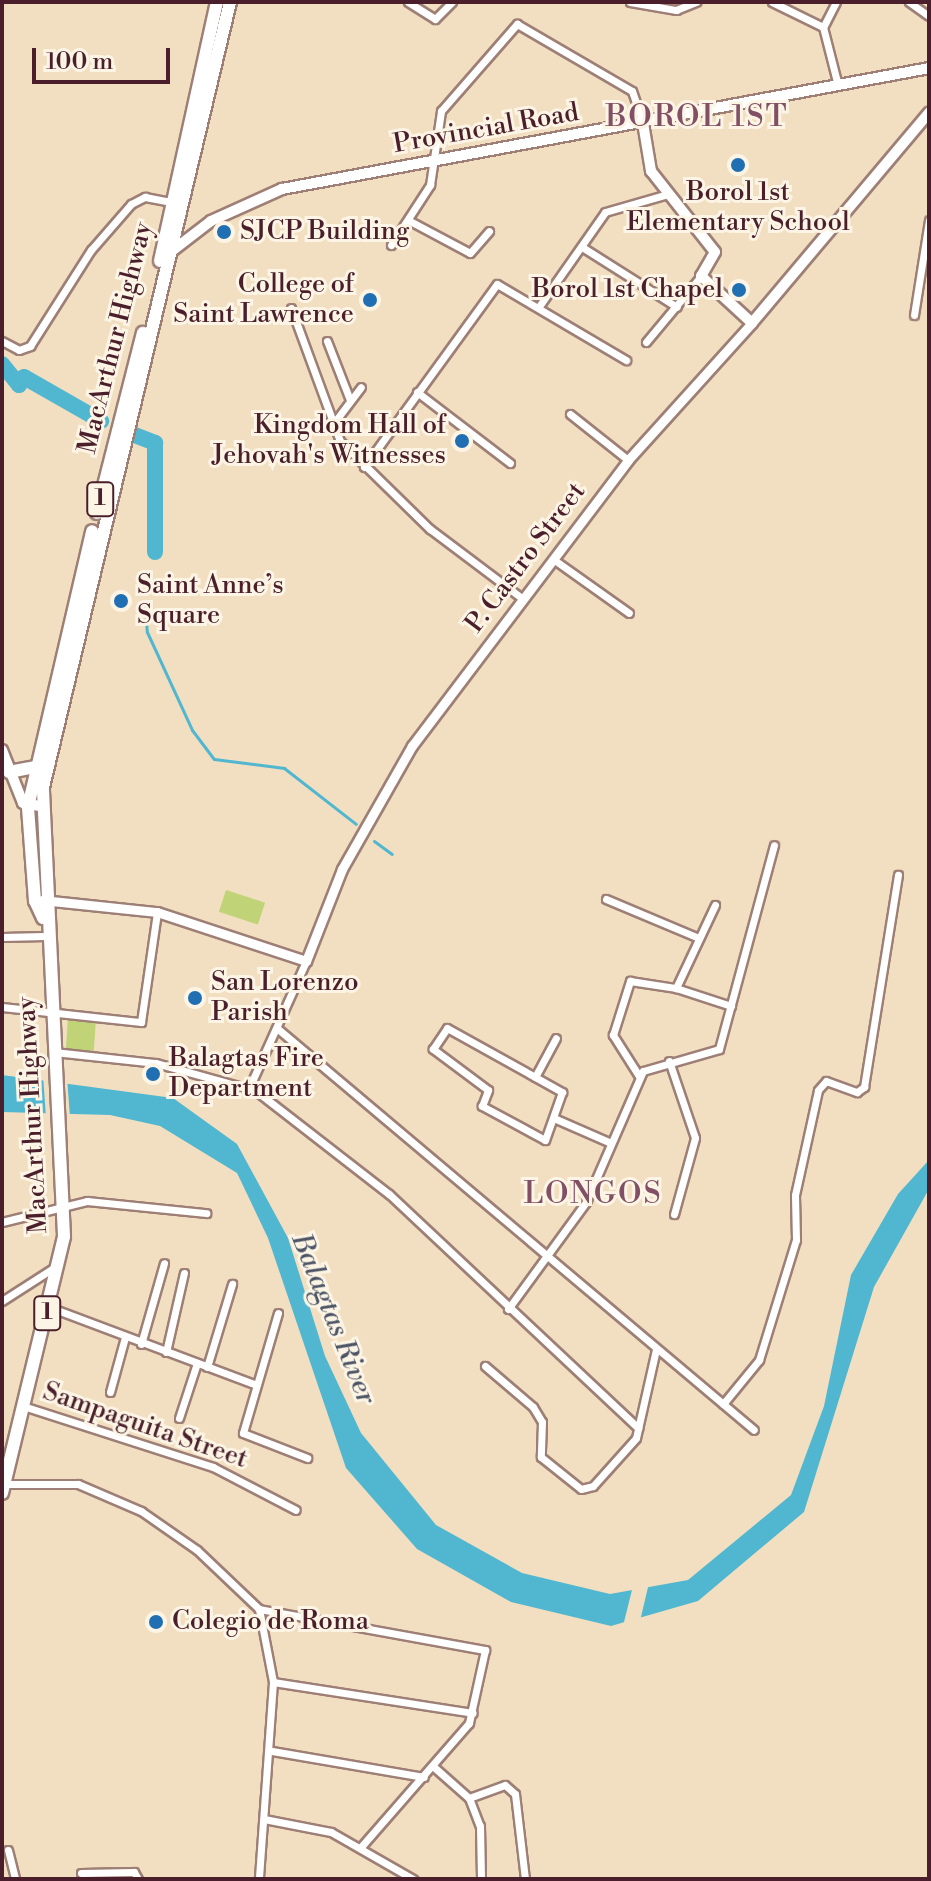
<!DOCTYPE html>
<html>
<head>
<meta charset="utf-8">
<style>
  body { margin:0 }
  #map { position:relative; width:931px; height:1881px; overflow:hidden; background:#f2dfc1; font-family:"Libre Bodoni",serif }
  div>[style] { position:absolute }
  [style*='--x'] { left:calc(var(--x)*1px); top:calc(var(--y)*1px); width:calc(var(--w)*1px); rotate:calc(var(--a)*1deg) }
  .green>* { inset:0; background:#c0d376; transform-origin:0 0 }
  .water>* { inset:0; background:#51b7d0 }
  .pier>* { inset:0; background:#f2dfc1 }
  .stream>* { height:3px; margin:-1.5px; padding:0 1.5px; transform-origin:1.5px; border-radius:1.5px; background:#51b7d0 }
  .river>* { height:16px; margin:-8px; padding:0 8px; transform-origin:8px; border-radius:8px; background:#51b7d0 }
  .roads { filter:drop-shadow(2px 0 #9e7f76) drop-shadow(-2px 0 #9e7f76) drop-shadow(0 2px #9e7f76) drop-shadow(0 -2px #9e7f76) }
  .minor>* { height:7px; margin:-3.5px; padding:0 3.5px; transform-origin:3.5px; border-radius:3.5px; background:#fff }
  .tertiary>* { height:9px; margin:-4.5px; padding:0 4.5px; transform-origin:4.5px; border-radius:4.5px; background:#fff }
  .secondary>* { height:10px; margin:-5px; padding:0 5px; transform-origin:5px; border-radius:5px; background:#fff }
  .trunk>* { height:12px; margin:-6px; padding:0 6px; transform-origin:6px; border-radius:6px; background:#fff }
  .dots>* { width:22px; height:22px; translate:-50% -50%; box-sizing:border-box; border:4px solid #fcf5e5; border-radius:50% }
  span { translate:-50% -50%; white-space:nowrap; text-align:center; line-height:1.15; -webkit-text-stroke:6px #fcf5e5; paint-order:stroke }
  .shield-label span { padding:2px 6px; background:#fcf5e5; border:2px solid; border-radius:6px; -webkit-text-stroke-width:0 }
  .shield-label { font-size:24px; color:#4a1f2b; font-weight:700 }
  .street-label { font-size:26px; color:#4a1f2b }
  .poi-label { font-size:26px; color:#4a1f2b }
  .left { translate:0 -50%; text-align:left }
  .right { translate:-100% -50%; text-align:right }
  .water-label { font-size:28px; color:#4c5465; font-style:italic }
  .quarter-label { font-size:30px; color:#815065; letter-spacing:2px }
  .frame { position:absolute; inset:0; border:4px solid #4a1f2b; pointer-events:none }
  .scale { position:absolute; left:32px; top:48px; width:138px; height:36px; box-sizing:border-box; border:4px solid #4a1f2b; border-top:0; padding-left:10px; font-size:24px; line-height:28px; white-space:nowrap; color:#4a1f2b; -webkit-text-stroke:6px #fcf5e5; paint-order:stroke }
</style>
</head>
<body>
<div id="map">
  <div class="green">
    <i style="left:226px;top:890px;width:41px;height:23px;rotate:18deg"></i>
    <i style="left:68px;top:1018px;width:28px;height:31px;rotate:4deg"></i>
  </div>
  <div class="water">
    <i style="clip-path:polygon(2px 1075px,173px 1098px,237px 1144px,288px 1238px,325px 1356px,361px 1433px,436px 1525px,522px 1573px,610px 1594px,688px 1580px,791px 1495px,824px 1406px,851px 1275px,898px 1194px,929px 1160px,929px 1189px,874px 1287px,804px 1512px,698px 1601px,611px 1626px,511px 1602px,417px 1549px,346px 1468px,268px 1238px,237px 1173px,160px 1126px,110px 1115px,2px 1112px)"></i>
  </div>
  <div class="pier">
    <i style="clip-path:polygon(43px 1075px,67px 1077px,70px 1118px,46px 1117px)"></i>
    <i style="clip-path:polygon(649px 1583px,640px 1621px,623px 1626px,633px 1586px)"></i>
  </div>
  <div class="stream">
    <i style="--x:145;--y:606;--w:26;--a:86"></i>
    <i style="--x:147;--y:632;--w:108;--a:65.3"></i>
    <i style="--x:192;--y:730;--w:36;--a:53"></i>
    <i style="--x:214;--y:759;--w:71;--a:7.3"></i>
    <i style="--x:284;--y:768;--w:91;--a:37.9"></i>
    <i style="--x:374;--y:841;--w:22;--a:36"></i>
  </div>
  <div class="river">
    <i style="--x:2;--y:364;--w:27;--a:51"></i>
    <i style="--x:19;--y:385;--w:9;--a:-58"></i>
    <i style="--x:24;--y:377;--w:89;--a:29.7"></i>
    <i style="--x:132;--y:434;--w:25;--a:21"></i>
    <i style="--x:155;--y:443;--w:109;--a:90"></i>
  </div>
  <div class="roads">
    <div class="minor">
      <i style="--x:408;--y:2;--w:32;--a:32"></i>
      <i style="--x:435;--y:19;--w:24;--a:-45"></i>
      <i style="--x:630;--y:2;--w:47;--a:9.9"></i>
      <i style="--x:676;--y:10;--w:22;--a:-22"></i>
      <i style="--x:772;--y:2;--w:57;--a:26.1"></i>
      <i style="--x:836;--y:2;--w:28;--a:117"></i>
      <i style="--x:823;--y:27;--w:57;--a:75.7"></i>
      <i style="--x:909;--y:2;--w:24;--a:35"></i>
      <i style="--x:408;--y:220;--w:70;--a:28"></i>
      <i style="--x:470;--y:253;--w:29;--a:-49"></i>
      <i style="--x:391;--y:245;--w:72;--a:-57"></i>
      <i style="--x:430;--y:185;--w:75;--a:-81.5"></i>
      <i style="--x:441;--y:111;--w:116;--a:-48.9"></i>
      <i style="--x:517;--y:24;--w:133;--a:30.2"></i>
      <i style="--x:632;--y:91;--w:34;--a:71"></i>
      <i style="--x:582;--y:247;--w:112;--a:32.3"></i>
      <i style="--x:540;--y:305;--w:113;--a:-55"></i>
      <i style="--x:605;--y:212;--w:66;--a:-15.9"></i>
      <i style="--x:291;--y:308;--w:142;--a:69.8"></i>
      <i style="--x:340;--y:441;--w:126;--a:44.4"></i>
      <i style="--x:430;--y:529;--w:116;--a:37"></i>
      <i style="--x:914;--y:315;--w:96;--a:-81"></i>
      <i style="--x:2;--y:341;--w:19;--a:28"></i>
      <i style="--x:19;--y:350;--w:12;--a:-20"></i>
      <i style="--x:30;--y:346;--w:114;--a:-57.6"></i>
      <i style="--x:91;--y:250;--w:61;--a:-49"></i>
      <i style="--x:131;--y:204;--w:16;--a:-27"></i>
      <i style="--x:145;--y:197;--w:31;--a:11"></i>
      <i style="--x:327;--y:341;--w:63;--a:68.7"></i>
      <i style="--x:646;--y:342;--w:86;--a:-50.2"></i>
      <i style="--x:417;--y:392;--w:117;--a:37.4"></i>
      <i style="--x:570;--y:414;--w:74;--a:38.4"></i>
      <i style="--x:333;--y:424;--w:46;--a:-52.9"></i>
      <i style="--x:364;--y:467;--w:226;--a:-54"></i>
      <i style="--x:497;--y:284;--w:150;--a:30.5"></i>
      <i style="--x:553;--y:559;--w:93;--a:35.4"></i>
      <i style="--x:606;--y:899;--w:101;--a:22.8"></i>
      <i style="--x:715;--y:905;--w:92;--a:115.2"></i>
      <i style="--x:676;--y:988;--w:58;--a:18.1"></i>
      <i style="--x:2;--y:937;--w:43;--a:-1.3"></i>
      <i style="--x:2;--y:1007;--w:140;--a:6.2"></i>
      <i style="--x:141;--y:1022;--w:111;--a:-81.7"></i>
      <i style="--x:447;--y:1028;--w:132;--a:29.1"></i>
      <i style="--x:562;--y:1092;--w:51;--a:109.5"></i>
      <i style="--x:545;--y:1140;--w:72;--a:-151.6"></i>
      <i style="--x:482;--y:1106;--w:17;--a:-69"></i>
      <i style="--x:488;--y:1090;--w:69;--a:-143.3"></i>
      <i style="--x:433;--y:1049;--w:25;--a:-56"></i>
      <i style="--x:278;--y:1029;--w:622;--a:40.11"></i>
      <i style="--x:54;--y:1052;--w:103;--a:6.2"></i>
      <i style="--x:156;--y:1063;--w:104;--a:15.6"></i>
      <i style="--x:256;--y:1091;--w:168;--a:37.8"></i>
      <i style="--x:389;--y:1194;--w:342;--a:43.2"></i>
      <i style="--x:669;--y:1061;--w:81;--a:71.3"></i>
      <i style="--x:695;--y:1138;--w:79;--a:105.4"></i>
      <i style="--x:639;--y:1076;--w:49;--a:-122.4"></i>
      <i style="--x:613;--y:1035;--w:57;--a:-72.5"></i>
      <i style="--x:630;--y:981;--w:47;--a:8.7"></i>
      <i style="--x:535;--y:1077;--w:44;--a:-61.7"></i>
      <i style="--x:249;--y:1088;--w:139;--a:-65.8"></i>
      <i style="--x:556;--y:1119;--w:60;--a:23.6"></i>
      <i style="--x:2;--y:1222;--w:88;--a:-13.9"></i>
      <i style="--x:87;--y:1201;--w:120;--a:5.8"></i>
      <i style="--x:2;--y:1301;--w:67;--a:-32.7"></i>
      <i style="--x:49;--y:1307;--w:219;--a:20.6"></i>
      <i style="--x:508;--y:1309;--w:132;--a:-53.9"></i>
      <i style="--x:586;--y:1202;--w:143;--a:-66.5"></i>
      <i style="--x:643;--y:1071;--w:79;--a:-16.1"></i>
      <i style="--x:719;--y:1049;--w:211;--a:-74.9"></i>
      <i style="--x:278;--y:1313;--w:125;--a:106.3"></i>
      <i style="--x:243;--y:1433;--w:69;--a:21.3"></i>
      <i style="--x:141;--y:1344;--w:84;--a:-74.1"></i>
      <i style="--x:166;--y:1352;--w:81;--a:-77.2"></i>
      <i style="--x:485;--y:1366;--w:63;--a:40.5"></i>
      <i style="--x:533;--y:1407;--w:17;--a:59"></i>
      <i style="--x:542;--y:1422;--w:35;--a:92"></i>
      <i style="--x:541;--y:1457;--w:51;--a:38.7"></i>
      <i style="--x:581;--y:1489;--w:12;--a:-14"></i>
      <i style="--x:593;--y:1486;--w:64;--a:-48.1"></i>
      <i style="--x:636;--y:1438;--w:91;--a:-77.3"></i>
      <i style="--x:207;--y:1367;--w:87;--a:-73.2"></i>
      <i style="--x:110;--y:1392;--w:57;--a:-74.7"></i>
      <i style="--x:723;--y:1404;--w:57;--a:-50.7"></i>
      <i style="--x:759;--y:1360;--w:126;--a:-72.9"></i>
      <i style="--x:796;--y:1240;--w:45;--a:-91.3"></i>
      <i style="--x:795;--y:1195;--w:107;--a:-77.6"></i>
      <i style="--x:818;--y:1090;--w:12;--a:-48"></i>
      <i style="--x:826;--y:1081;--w:33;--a:20"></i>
      <i style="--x:857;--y:1092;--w:9;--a:-36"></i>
      <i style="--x:864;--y:1087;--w:215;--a:-80.9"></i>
      <i style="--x:23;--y:1406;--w:200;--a:17.8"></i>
      <i style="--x:213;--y:1467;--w:93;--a:27.4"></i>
      <i style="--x:179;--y:1418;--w:58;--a:-71.9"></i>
      <i style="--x:4;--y:1484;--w:74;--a:0"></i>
      <i style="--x:78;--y:1484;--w:69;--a:23.2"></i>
      <i style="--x:141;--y:1511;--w:68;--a:34.9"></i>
      <i style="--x:197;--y:1550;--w:86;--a:43.6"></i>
      <i style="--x:259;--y:1609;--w:74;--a:79.1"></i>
      <i style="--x:273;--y:1682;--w:197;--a:94.1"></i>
      <i style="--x:259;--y:1609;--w:230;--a:10.3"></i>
      <i style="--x:485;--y:1650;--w:75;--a:102.4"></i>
      <i style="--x:469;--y:1723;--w:164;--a:131.1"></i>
      <i style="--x:273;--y:1682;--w:202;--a:8.8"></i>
      <i style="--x:272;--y:1751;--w:154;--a:9.7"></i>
      <i style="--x:435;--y:1768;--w:45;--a:41.4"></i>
      <i style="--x:469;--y:1798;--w:30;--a:69"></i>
      <i style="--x:480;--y:1826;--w:53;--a:88.9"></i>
      <i style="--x:469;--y:1798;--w:38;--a:-20"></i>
      <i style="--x:505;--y:1785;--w:13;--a:42"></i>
      <i style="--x:515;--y:1794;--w:86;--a:83.3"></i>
      <i style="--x:264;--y:1819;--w:68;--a:11"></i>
      <i style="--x:331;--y:1832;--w:95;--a:29.8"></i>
      <i style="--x:8;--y:1850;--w:30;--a:76"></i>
      <i style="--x:81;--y:1873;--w:53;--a:-1.1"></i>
      <i style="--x:134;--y:1872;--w:8;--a:60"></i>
    </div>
    <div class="tertiary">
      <i style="--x:42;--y:900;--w:116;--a:6"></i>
      <i style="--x:157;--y:912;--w:157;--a:18.2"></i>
      <i style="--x:306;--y:961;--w:99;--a:-68.6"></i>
      <i style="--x:342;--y:869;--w:142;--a:-60.4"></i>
      <i style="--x:412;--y:746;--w:358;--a:-52.9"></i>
      <i style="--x:628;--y:460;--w:185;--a:-47.9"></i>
    </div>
    <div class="secondary">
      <i style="--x:643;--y:123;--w:49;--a:80.5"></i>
      <i style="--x:651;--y:171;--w:103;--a:51.7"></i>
      <i style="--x:715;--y:252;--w:28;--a:120"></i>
      <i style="--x:701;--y:276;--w:69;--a:42.7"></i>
      <i style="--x:752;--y:323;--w:275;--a:-49.9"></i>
      <i style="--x:168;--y:254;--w:54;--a:-37.5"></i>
      <i style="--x:211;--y:221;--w:78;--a:-24.3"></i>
      <i style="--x:282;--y:189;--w:658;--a:-10.59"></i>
      <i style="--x:2;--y:750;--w:57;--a:68.4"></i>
      <i style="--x:23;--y:803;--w:17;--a:10"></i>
    </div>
    <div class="trunk">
      <i style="--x:160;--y:261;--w:265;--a:-77.6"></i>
      <i style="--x:97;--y:513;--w:186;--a:-75.7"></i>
      <i style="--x:9;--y:772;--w:26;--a:-11"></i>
      <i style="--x:43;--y:918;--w:19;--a:-115"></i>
      <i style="--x:35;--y:901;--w:94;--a:-94.3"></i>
      <i style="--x:28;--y:807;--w:283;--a:-76.9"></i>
      <i style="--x:2;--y:1493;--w:264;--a:-76.4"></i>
      <i style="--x:64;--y:1236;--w:449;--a:-92.7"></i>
      <i style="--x:43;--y:787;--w:807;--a:-76.6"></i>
    </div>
  </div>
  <div class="dots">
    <i style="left:738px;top:165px;background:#1f6fb2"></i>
    <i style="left:224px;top:232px;background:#1f6fb2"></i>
    <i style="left:739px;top:290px;background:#1f6fb2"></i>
    <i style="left:370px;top:300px;background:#1f6fb2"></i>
    <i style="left:462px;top:441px;background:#1f6fb2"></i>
    <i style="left:121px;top:601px;background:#1f6fb2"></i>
    <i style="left:195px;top:998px;background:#1f6fb2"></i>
    <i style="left:153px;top:1074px;background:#1f6fb2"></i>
    <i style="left:156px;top:1622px;background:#1f6fb2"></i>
  </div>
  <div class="shield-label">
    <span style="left:100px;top:499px">1</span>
    <span style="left:47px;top:1313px">1</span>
  </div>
  <div class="street-label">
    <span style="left:486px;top:129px;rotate:-10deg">Provincial Road</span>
    <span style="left:116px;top:338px;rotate:-76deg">MacArthur Highway</span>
    <span style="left:526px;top:558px;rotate:-53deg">P. Castro Street</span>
    <span style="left:33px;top:1115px;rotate:-93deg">MacArthur Highway</span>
    <span style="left:145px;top:1426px;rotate:19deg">Sampaguita Street</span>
  </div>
  <div class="poi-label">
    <span style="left:738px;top:208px">Borol 1st<br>Elementary School</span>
    <span class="left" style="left:240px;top:232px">SJCP Building</span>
    <span class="right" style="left:354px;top:300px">College of<br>Saint Lawrence</span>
    <span class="right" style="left:723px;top:290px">Borol 1st Chapel</span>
    <span class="right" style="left:446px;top:441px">Kingdom Hall of<br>Jehovah's Witnesses</span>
    <span class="left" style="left:137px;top:601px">Saint Anne’s<br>Square</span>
    <span class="left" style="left:211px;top:998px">San Lorenzo<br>Parish</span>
    <span class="left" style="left:169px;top:1074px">Balagtas Fire<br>Department</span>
    <span class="left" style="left:172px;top:1622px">Colegio de Roma</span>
  </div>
  <div class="water-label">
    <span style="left:333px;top:1319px;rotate:68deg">Balagtas River</span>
  </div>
  <div class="quarter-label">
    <span style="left:697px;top:117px">BOROL 1ST</span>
    <span style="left:593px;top:1194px">LONGOS</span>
  </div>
  <div class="frame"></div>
  <div class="scale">100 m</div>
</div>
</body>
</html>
